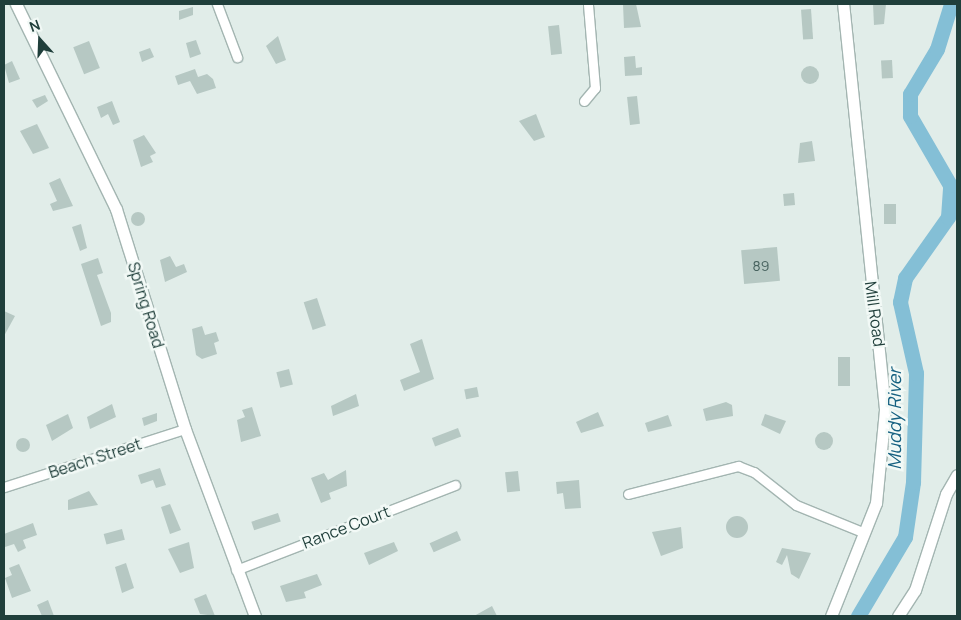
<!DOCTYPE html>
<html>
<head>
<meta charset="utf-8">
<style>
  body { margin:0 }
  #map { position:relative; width:961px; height:620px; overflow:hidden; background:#e1ede9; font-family:Manrope,sans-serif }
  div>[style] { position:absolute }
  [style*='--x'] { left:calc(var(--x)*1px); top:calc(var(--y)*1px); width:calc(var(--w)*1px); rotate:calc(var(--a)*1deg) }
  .river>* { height:15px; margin:-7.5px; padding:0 7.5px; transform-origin:7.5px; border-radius:7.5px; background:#84bfd6 }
  .building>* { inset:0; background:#b6c8c3; transform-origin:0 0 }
  .round { border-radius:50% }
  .roads { filter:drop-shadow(1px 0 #a3b5b1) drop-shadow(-1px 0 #a3b5b1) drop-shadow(0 1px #a3b5b1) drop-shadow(0 -1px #a3b5b1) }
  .minor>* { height:9px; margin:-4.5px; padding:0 4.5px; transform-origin:4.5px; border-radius:4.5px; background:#fff }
  .tertiary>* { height:11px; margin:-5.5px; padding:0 5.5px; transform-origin:5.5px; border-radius:5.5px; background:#fff }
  span { translate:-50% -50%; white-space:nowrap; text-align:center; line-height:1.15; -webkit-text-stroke:5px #f2f9f6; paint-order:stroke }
  .number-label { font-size:14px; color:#46615d }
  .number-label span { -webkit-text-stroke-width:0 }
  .street-label { font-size:16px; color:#203f3b }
  .water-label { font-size:18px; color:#156080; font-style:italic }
  .frame { position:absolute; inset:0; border:5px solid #203f3b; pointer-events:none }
  .north { position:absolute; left:15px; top:15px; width:50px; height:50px; -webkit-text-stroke:4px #f2f9f6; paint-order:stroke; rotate:340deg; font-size:14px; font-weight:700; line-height:20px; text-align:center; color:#203f3b }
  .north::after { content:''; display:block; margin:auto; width:18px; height:22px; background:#203f3b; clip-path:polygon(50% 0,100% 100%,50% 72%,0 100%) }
</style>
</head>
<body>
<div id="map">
  <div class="river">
    <i style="--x:858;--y:616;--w:92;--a:-59.3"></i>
    <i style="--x:905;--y:537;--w:56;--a:-81.7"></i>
    <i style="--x:913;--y:482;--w:109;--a:-88.4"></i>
    <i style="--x:916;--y:373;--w:73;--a:-102.7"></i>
    <i style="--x:900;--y:302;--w:25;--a:-78"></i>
    <i style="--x:905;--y:278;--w:75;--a:-54.8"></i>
    <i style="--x:948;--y:217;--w:32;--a:-86"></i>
    <i style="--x:950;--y:185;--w:80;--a:-120.1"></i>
    <i style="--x:910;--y:116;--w:22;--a:-90"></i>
    <i style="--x:910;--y:94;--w:52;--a:-59"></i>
    <i style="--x:937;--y:49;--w:47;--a:-72.7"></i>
  </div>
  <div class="building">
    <i style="clip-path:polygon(623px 4px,636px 4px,641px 27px,624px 28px)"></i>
    <i style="clip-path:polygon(873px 4px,886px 4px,884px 24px,874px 25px)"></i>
    <i style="clip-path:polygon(193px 7px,193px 15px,179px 20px,179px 11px)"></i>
    <i style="left:811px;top:9px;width:30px;height:10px;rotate:86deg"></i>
    <i style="left:559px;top:25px;width:29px;height:11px;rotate:84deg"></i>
    <i style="clip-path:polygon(278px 36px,286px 60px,276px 64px,266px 46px)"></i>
    <i style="clip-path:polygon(196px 40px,201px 54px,190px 58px,186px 43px)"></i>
    <i style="left:89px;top:41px;width:29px;height:17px;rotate:68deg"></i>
    <i style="clip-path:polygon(150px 48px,154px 57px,142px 62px,139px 52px)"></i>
    <i style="clip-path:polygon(635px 56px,636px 68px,642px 67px,642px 75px,625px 76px,624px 57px)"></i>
    <i style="left:892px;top:60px;width:18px;height:11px;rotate:87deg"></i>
    <i style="clip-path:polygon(12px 61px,20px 79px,9px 83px,4px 65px)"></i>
    <i class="round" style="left:801px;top:66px;width:18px;height:18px"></i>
    <i style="clip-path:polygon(195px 69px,198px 77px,207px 74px,213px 79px,216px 88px,197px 94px,190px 81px,178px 85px,175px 76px)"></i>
    <i style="clip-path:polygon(45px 95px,48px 101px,37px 108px,32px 100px)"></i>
    <i style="left:637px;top:96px;width:28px;height:10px;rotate:84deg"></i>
    <i style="clip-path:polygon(112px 101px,120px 122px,113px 125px,108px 114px,101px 118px,97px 107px)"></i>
    <i style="clip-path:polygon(536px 114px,545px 137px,534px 141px,519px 121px)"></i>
    <i style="clip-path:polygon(37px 124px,49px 148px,33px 154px,20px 131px)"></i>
    <i style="clip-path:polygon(144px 135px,156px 153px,150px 156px,153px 162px,141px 167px,133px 140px)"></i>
    <i style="clip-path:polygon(812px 141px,815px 161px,798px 163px,800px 143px)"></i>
    <i style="clip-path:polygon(60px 178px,73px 206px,53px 211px,50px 204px,57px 201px,49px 183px)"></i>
    <i style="left:794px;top:193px;width:12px;height:11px;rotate:85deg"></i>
    <i style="left:896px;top:204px;width:20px;height:12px;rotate:90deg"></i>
    <i class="round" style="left:131px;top:212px;width:14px;height:14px"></i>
    <i style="clip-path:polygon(81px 224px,87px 248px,80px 251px,72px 227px)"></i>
    <i style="left:777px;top:247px;width:34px;height:36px;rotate:85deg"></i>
    <i style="clip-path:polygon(170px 256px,176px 267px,184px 264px,187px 272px,165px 282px,160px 260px)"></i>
    <i style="clip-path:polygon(98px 258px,103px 273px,97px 275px,111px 313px,111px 322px,101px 326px,81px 264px)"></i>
    <i style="left:317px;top:298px;width:29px;height:14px;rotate:72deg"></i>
    <i style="clip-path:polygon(4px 311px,15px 316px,4px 336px)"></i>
    <i style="clip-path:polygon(202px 326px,205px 335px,216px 332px,219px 341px,214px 343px,217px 354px,202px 359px,196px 355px,192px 329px)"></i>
    <i style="clip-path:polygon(422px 339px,434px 379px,404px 391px,400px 380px,420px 372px,410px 344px)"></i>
    <i style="left:850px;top:357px;width:29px;height:12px;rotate:90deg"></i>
    <i style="left:289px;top:369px;width:16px;height:13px;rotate:76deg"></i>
    <i style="left:477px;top:387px;width:10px;height:13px;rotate:79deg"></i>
    <i style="clip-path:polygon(356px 394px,359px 406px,333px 416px,331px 406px)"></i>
    <i style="clip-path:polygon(726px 402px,732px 405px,733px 416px,706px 421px,703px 409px)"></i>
    <i style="clip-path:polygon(112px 404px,116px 417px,90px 429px,87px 417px)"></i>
    <i style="clip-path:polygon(252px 407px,261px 436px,241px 442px,237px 420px,245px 417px,242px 410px)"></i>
    <i style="clip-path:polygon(598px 412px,604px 426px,581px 433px,576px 422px)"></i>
    <i style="clip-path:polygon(157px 413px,157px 421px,144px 426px,142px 418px)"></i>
    <i style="clip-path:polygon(68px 414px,73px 428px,52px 441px,46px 425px)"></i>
    <i style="clip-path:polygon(765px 414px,786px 421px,780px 434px,761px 425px)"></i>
    <i style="clip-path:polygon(668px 415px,672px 426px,648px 432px,645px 423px)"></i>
    <i style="left:458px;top:428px;width:9px;height:28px;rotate:69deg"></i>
    <i class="round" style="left:815px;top:432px;width:18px;height:18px"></i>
    <i class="round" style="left:16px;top:438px;width:14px;height:14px"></i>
    <i style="clip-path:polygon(160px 468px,166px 485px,156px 488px,153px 480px,141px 484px,138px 475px)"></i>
    <i style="clip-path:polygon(346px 470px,347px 486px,329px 493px,331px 499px,321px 503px,311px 478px,324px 473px,328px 480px)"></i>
    <i style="left:518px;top:471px;width:20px;height:13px;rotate:84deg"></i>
    <i style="clip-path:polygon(579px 480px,581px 508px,565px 509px,563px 493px,557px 494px,556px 482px)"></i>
    <i style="clip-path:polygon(89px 491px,98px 505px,68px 510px,68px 500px)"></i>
    <i style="clip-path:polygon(170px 504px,181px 530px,170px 534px,161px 507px)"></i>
    <i style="left:278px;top:513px;width:9px;height:28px;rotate:72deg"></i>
    <i class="round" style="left:726px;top:516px;width:22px;height:22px"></i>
    <i style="clip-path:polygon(33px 523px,37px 535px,23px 540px,26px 548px,18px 552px,14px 544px,5px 547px,4px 534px)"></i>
    <i style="clip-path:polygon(681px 527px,683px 548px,661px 556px,652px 532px)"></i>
    <i style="left:122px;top:529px;width:11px;height:19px;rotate:75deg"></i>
    <i style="left:457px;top:531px;width:10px;height:30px;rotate:66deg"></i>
    <i style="clip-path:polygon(189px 542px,194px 568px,180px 573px,168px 549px)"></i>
    <i style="clip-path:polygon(394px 542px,398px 551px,369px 565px,364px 553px)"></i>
    <i style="clip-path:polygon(782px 548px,811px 553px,799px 579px,791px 574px,787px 555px,782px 565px,776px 562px)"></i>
    <i style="clip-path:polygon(126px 563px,134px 588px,122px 593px,115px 567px)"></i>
    <i style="clip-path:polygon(19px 564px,31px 591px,12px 598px,5px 578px,12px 575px,9px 568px)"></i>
    <i style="clip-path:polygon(317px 574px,322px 585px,304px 592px,306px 598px,286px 602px,280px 586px)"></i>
    <i style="clip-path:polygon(206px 594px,215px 616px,200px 614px,194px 599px)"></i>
    <i style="clip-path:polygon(48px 600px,54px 616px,42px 616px,37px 605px)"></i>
    <i style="clip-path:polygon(492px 606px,497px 616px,474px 616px)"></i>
  </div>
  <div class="roads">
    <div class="minor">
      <i style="--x:217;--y:4;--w:57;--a:69.3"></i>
      <i style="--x:584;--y:101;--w:17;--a:-50"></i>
      <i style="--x:595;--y:88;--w:84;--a:-94.8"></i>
      <i style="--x:4;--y:487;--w:190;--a:-17.8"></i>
      <i style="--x:628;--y:494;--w:114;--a:-14.3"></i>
      <i style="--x:738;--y:466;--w:17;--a:21"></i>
      <i style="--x:754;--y:472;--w:53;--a:38.2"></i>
      <i style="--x:796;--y:505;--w:74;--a:22.1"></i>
      <i style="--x:236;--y:570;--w:235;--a:-21.2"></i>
    </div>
    <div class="tertiary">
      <i style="--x:16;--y:4;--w:228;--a:64"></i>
      <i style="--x:116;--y:209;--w:231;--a:72.6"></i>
      <i style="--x:185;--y:429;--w:200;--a:69.5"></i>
      <i style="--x:831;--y:616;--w:122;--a:-68.3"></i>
      <i style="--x:876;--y:503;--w:94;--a:-84.5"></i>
      <i style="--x:885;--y:409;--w:407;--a:-95.9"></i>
      <i style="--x:898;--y:616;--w:31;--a:-57"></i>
      <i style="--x:915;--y:590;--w:101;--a:-72.1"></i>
      <i style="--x:946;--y:494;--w:22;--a:-60"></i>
    </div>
  </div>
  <div class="number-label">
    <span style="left:761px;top:266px">89</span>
  </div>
  <div class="street-label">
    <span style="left:146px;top:305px;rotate:73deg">Spring Road</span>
    <span style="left:875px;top:314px;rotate:82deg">Mill Road</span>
    <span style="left:95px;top:458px;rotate:-18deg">Beach Street</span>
    <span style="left:346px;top:527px;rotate:-21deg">Rance Court</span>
  </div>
  <div class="water-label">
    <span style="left:894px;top:419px;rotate:-90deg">Muddy River</span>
  </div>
  <div class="frame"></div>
  <div class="north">N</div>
</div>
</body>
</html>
